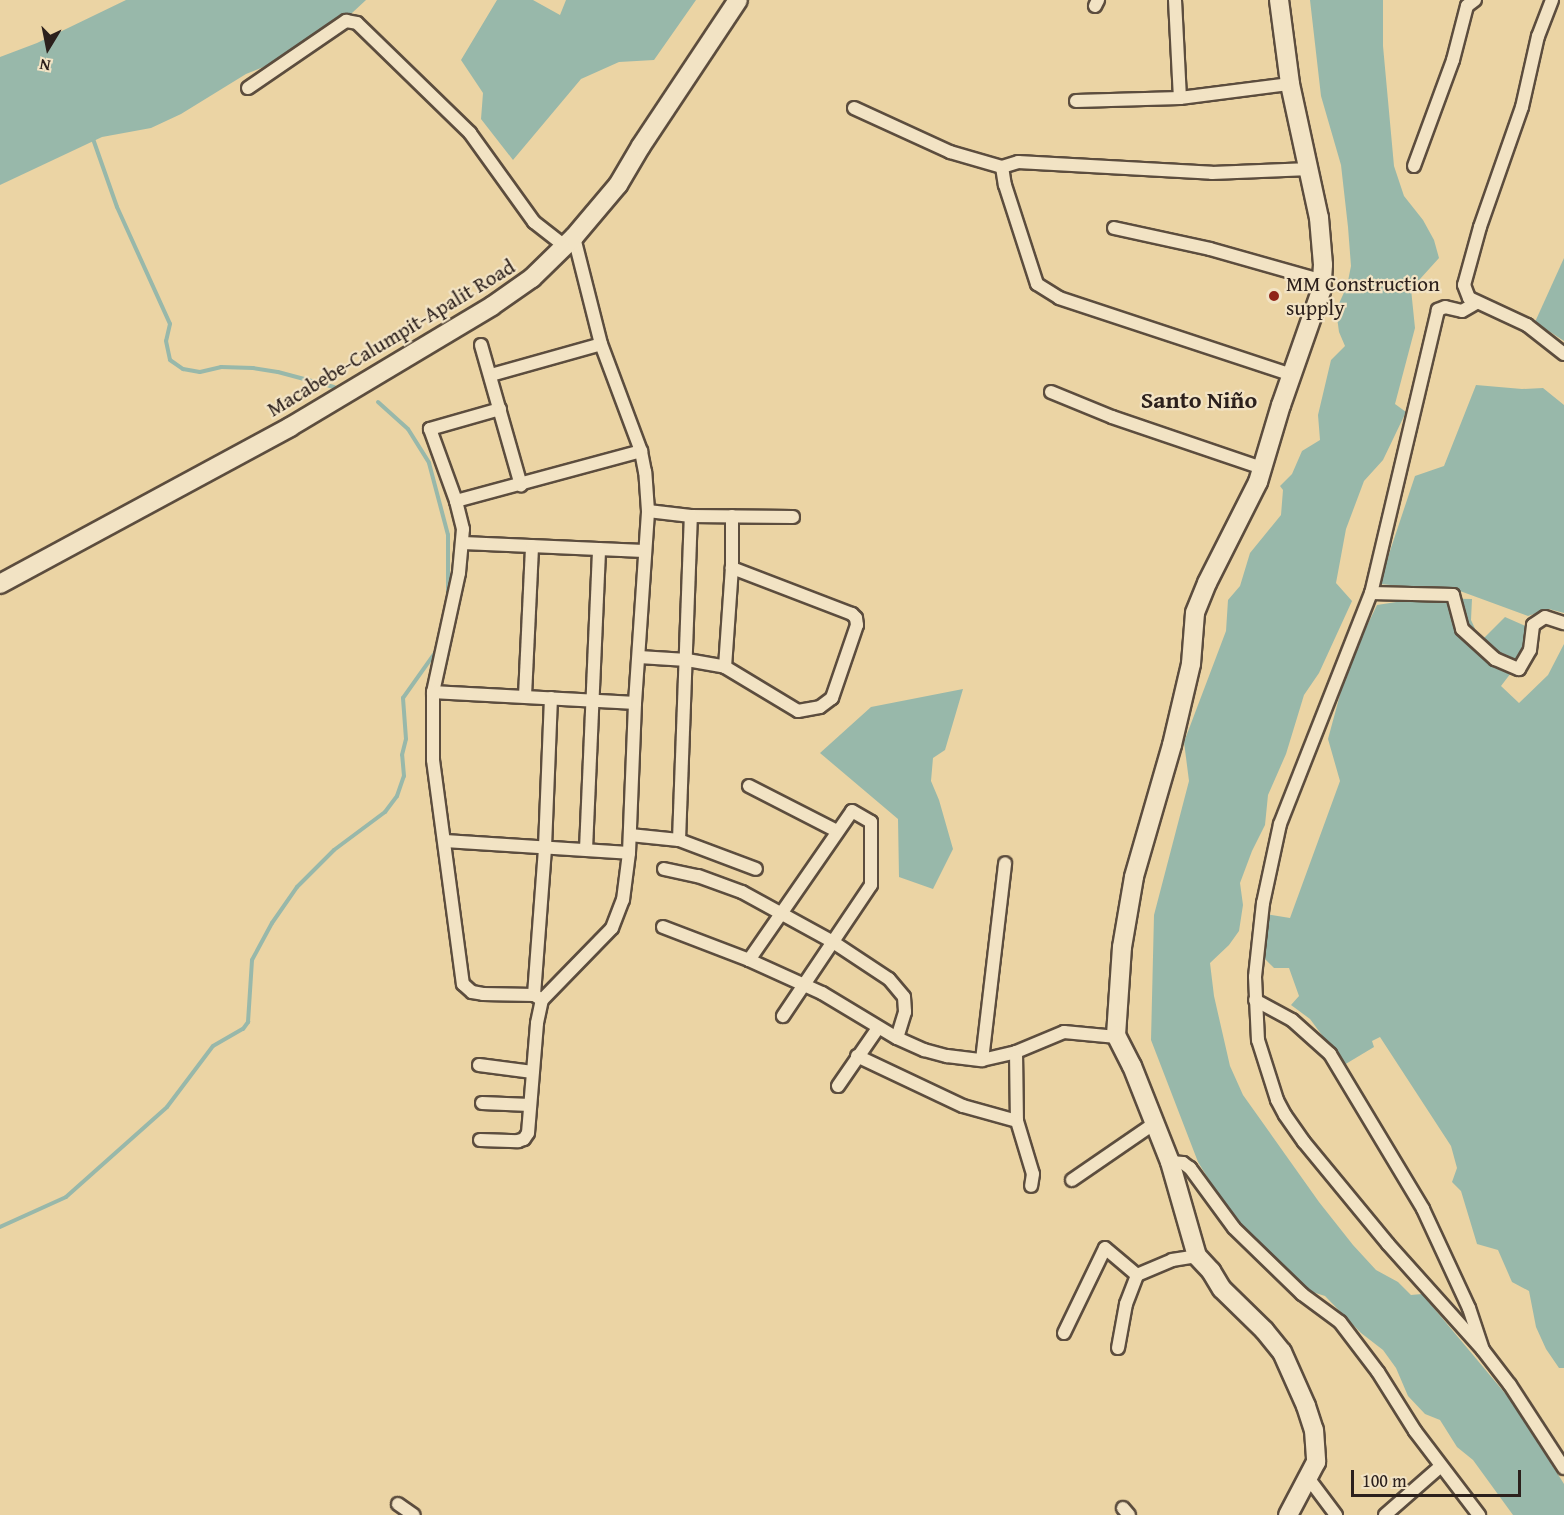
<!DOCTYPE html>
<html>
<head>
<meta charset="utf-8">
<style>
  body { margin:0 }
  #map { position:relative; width:1564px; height:1515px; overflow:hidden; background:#ebd4a4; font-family:"Gentium Book Plus",serif }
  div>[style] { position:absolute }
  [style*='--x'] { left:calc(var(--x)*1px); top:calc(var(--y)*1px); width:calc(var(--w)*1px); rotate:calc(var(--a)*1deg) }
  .water>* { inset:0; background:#98b8aa }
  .stream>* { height:4px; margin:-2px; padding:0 2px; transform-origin:2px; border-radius:2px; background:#98b8aa }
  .roads { filter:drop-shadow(2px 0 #5c4d3e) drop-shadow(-2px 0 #5c4d3e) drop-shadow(0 2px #5c4d3e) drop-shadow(0 -2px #5c4d3e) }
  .street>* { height:12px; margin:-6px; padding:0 6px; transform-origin:6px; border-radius:6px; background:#f2e3c4 }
  .secondary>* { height:18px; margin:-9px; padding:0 9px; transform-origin:9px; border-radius:9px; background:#f2e3c4 }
  .dots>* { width:16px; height:16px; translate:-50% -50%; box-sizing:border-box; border:3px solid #f2e3c4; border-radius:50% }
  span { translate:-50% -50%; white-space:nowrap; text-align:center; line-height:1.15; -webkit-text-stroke:4.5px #f2e3c4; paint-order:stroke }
  .poi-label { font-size:21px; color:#2c201c }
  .left { translate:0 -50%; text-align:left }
  .street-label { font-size:21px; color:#2c201c }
  .quarter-label { font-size:24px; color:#2c201c; font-weight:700 }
  .north { position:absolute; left:18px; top:18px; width:60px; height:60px; -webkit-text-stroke:4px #f2e3c4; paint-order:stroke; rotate:190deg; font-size:16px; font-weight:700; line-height:24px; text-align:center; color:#2c201c }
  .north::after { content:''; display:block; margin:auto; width:21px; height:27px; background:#2c201c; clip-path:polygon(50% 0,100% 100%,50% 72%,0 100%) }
  .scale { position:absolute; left:1351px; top:1470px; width:170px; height:27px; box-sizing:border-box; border:3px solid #2c201c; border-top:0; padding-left:8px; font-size:18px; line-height:21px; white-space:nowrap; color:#2c201c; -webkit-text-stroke:4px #f2e3c4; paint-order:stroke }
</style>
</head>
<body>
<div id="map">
  <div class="water">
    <i style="clip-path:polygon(126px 0,366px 0,352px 13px,276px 62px,246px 74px,181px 114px,151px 128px,102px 137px,0 185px,0 57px,37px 43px)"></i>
    <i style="clip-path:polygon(497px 0,533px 0,560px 15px,566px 0,696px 0,654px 60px,619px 62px,581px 79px,513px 160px,481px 119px,483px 93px,461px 60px)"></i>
    <i style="clip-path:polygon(1310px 0,1383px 0,1383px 46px,1394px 166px,1404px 196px,1423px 220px,1434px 240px,1439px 258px,1411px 289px,1415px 328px,1395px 404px,1406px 412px,1383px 460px,1364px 481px,1346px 529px,1336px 583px,1352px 601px,1319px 673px,1304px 695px,1286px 754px,1268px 795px,1265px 825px,1252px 851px,1240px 883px,1243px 905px,1239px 931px,1229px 945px,1210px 963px,1214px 996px,1230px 1066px,1243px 1095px,1319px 1202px,1353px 1245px,1376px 1270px,1398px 1282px,1411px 1295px,1422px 1294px,1514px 1404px,1564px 1484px,1564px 1515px,1513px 1515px,1473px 1460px,1457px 1447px,1440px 1420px,1425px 1414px,1408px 1396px,1396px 1368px,1383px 1350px,1361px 1333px,1325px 1296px,1306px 1290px,1281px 1263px,1233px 1219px,1198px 1162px,1151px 1040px,1154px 915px,1189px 781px,1184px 742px,1226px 631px,1228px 600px,1240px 586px,1250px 553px,1281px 515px,1283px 490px,1280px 486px,1292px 474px,1302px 451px,1320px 440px,1318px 415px,1331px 360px,1345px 346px,1339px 332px,1336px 310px,1347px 286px,1351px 266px,1348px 227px,1341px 165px,1321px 96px)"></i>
    <i style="clip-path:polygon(1564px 258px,1564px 341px,1535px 322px)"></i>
    <i style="clip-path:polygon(1476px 385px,1522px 389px,1543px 388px,1564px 405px,1564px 613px,1549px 609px,1528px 616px,1460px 591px,1379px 584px,1415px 476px,1444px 466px)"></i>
    <i style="clip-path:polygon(1422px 598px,1472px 599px,1471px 620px,1477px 633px,1484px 638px,1505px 617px,1528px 627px,1527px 652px,1501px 686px,1519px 703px,1548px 675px,1564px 644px,1564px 1368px,1559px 1368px,1546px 1349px,1536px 1327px,1529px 1291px,1512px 1282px,1498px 1250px,1477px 1244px,1461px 1191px,1452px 1182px,1457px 1168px,1451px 1146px,1380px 1037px,1372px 1041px,1374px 1047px,1344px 1065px,1310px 1019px,1291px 1005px,1299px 996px,1289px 968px,1274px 968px,1261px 955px,1266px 914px,1290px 918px,1340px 781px,1328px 739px,1348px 665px,1377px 605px)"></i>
    <i style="clip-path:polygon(963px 689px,945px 750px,933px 758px,931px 781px,939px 800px,953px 849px,933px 889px,899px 877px,898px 819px,820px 753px,871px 707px)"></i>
  </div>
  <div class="stream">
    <i style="--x:92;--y:136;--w:75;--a:70.6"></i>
    <i style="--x:117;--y:207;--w:128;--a:65.6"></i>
    <i style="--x:170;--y:324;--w:17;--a:103"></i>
    <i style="--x:166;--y:341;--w:19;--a:78"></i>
    <i style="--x:170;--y:360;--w:16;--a:35"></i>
    <i style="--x:183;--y:369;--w:17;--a:10"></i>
    <i style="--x:200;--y:372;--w:22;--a:-13"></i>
    <i style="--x:221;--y:367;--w:32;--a:2"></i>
    <i style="--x:253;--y:368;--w:25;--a:9"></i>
    <i style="--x:278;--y:372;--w:58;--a:15"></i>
    <i style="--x:378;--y:402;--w:40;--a:42"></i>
    <i style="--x:408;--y:429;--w:40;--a:58"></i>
    <i style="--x:429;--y:463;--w:74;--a:75.2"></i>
    <i style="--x:448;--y:535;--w:67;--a:90"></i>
    <i style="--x:0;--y:1227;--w:72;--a:-24.4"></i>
    <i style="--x:66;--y:1197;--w:135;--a:-41.7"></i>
    <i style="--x:167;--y:1107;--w:76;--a:-53"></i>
    <i style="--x:213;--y:1046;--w:34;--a:-30"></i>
    <i style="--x:243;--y:1029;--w:9;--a:-54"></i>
    <i style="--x:248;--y:1022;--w:62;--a:-86.3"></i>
    <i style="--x:252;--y:960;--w:42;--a:-61.6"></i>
    <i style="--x:272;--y:923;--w:44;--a:-55.2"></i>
    <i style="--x:297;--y:887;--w:52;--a:-45"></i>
    <i style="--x:334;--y:850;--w:64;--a:-36.7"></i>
    <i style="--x:385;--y:812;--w:20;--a:-53"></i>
    <i style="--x:397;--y:796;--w:21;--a:-71"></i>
    <i style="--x:404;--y:776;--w:21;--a:-95"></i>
    <i style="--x:402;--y:755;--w:16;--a:-76"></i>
    <i style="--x:406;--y:739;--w:41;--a:-94.2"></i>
    <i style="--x:403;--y:698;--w:59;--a:-54.7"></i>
  </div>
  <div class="roads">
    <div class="street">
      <i style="--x:1175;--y:0;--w:98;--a:87.1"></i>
      <i style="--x:1552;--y:0;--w:39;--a:111"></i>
      <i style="--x:1538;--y:36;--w:73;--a:102.7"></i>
      <i style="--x:1522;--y:107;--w:127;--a:109.3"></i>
      <i style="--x:1480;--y:227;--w:60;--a:105.4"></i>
      <i style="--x:1464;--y:285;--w:14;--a:69"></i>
      <i style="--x:1469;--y:298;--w:64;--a:25"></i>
      <i style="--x:1527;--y:325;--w:47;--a:38.1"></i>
      <i style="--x:1095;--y:6;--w:7;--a:-63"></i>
      <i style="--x:248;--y:88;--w:119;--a:-34.4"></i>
      <i style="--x:346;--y:21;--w:11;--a:10"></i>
      <i style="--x:357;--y:23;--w:158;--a:44.2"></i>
      <i style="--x:470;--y:133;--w:110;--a:54.3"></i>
      <i style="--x:534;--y:222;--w:39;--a:38"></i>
      <i style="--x:1076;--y:101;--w:104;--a:-1.7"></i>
      <i style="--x:1180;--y:98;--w:111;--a:-7.3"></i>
      <i style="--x:854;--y:108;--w:106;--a:24.6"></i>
      <i style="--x:950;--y:152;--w:54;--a:16.1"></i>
      <i style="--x:1002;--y:167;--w:17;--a:-17"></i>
      <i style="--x:1018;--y:162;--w:194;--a:3.2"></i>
      <i style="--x:1212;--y:173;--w:98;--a:-2.3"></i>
      <i style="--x:1414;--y:166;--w:113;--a:-69.8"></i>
      <i style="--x:1453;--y:60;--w:56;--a:-75.5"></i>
      <i style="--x:1467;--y:6;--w:10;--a:-37"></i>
      <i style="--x:1002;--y:167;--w:18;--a:81"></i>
      <i style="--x:1005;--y:185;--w:104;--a:72.1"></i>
      <i style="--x:1037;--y:284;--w:26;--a:32"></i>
      <i style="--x:1059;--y:298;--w:245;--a:18.3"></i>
      <i style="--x:1114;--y:228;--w:98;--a:12.3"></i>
      <i style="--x:1210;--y:249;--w:117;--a:15.8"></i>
      <i style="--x:1476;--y:303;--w:16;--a:150"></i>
      <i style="--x:1462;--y:311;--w:17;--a:-167"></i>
      <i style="--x:1445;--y:307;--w:8;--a:157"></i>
      <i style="--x:1438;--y:310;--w:291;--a:103.3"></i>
      <i style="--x:1371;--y:593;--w:248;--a:111.5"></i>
      <i style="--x:1280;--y:824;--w:81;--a:102.1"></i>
      <i style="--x:1263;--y:903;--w:74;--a:96.2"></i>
      <i style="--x:1255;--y:977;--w:63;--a:87.3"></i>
      <i style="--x:1258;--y:1040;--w:63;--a:72.4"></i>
      <i style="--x:1277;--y:1100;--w:17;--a:62"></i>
      <i style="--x:1285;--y:1115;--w:33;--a:55"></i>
      <i style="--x:1304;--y:1142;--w:132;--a:50.5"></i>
      <i style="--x:1388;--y:1244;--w:142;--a:48.1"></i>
      <i style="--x:481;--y:345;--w:146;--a:74.1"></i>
      <i style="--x:491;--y:375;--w:114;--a:-15.7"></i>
      <i style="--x:1051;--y:392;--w:66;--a:22.3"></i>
      <i style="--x:1112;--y:417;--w:158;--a:18.8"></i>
      <i style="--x:500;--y:409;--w:73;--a:164.1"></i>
      <i style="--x:430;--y:429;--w:77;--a:70.1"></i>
      <i style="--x:456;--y:501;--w:29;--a:76"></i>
      <i style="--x:463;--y:529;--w:44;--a:95.2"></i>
      <i style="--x:459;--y:573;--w:122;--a:102.3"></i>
      <i style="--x:433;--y:692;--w:68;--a:90"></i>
      <i style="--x:433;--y:760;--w:226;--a:82.4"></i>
      <i style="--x:463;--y:984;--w:12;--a:42"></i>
      <i style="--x:472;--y:992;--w:11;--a:10"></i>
      <i style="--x:483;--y:994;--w:51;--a:1.1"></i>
      <i style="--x:534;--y:995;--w:9;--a:32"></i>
      <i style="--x:456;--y:501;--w:192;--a:-15.1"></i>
      <i style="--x:648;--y:511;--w:43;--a:6.6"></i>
      <i style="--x:691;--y:516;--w:102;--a:0.6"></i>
      <i style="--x:463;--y:543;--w:181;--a:2.5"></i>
      <i style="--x:1371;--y:593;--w:82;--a:1.4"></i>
      <i style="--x:1453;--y:595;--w:35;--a:75"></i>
      <i style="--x:1462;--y:629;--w:45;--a:42.3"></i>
      <i style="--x:1495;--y:659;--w:26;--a:23"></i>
      <i style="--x:1519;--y:669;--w:22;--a:-60"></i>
      <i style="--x:1530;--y:650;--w:25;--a:-83"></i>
      <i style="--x:1533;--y:625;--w:14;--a:-34"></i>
      <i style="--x:1545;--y:617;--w:20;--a:18"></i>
      <i style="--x:639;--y:657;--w:48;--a:3.6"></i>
      <i style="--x:687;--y:660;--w:39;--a:10"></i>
      <i style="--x:725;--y:667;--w:85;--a:31.1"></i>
      <i style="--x:798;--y:711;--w:22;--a:-10"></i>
      <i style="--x:820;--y:707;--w:15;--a:-37"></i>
      <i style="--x:832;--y:698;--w:77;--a:-71.1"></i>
      <i style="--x:857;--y:625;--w:7;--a:-98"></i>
      <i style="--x:856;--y:618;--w:6;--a:-135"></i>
      <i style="--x:852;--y:614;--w:129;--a:-159"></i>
      <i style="--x:725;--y:667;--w:99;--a:-86"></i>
      <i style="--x:732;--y:568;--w:52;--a:-90"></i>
      <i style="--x:433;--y:692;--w:202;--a:3.1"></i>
      <i style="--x:525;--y:696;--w:150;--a:-87.3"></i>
      <i style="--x:749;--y:786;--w:99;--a:27.1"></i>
      <i style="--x:630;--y:835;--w:49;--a:5.8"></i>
      <i style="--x:679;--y:840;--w:82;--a:20.6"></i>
      <i style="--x:679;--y:840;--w:324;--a:-87.9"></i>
      <i style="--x:445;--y:841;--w:184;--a:3.7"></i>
      <i style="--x:586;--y:849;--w:300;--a:-87.5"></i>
      <i style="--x:664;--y:869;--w:35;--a:12"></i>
      <i style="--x:698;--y:876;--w:47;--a:20"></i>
      <i style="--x:742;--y:892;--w:104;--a:28.8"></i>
      <i style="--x:833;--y:942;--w:67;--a:33.5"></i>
      <i style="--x:889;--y:979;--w:23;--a:50"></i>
      <i style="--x:904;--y:997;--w:15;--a:86"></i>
      <i style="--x:905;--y:1012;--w:27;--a:107"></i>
      <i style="--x:663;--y:927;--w:92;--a:21"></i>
      <i style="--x:749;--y:960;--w:80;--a:24.3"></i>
      <i style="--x:822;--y:993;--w:87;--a:31"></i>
      <i style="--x:897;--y:1038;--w:30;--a:24"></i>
      <i style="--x:924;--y:1050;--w:24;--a:15"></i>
      <i style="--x:947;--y:1056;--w:35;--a:7"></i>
      <i style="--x:982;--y:1060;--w:35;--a:-13"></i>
      <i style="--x:1016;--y:1052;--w:52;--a:-22.6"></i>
      <i style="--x:1064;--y:1032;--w:53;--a:5.4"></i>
      <i style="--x:749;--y:960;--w:181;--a:-55.3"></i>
      <i style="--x:852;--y:811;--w:22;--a:30"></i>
      <i style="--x:871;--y:822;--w:63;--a:90"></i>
      <i style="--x:871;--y:885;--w:158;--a:123.9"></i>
      <i style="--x:534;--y:995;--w:148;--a:-85.7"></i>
      <i style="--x:545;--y:847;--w:149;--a:-87.7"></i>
      <i style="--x:1255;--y:1000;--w:42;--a:28.4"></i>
      <i style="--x:1292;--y:1020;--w:51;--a:41.8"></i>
      <i style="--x:1330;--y:1054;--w:181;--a:59"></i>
      <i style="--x:1423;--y:1209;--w:109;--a:65.1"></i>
      <i style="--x:1469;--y:1308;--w:44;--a:71.6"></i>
      <i style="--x:1483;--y:1350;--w:44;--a:52.4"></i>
      <i style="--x:1510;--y:1385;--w:99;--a:57"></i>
      <i style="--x:1016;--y:1052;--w:69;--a:89.2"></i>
      <i style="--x:857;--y:1056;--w:117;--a:25.3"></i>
      <i style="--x:963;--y:1106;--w:56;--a:15.5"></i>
      <i style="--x:1017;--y:1121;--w:55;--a:73.2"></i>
      <i style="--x:1033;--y:1174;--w:12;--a:99"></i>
      <i style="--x:982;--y:1060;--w:198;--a:-83.3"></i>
      <i style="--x:479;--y:1065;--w:54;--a:7.4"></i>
      <i style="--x:838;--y:1086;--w:70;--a:-55.4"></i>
      <i style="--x:482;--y:1103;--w:48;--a:2.4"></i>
      <i style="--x:480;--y:1140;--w:38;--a:2"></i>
      <i style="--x:518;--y:1141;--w:6;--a:-18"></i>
      <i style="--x:524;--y:1139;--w:7;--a:-56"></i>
      <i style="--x:528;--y:1133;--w:110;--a:-85.3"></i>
      <i style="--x:537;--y:1023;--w:24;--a:-78"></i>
      <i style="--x:542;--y:1000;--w:100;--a:-45.8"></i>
      <i style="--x:612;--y:928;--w:30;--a:-69"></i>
      <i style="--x:623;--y:900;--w:47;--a:-82.7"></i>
      <i style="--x:629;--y:853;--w:150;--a:-87.7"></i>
      <i style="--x:635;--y:703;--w:192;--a:-86.1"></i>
      <i style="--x:648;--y:511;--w:39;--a:-94"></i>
      <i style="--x:645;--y:472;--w:21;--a:-101"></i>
      <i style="--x:641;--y:451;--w:114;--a:-110.5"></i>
      <i style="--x:601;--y:344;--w:110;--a:-104.2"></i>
      <i style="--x:1170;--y:1162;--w:13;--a:4"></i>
      <i style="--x:1183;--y:1163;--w:9;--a:36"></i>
      <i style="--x:1190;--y:1168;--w:74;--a:53.7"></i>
      <i style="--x:1234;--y:1228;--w:95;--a:44.1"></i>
      <i style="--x:1302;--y:1294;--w:47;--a:36.4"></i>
      <i style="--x:1340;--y:1322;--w:63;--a:52.8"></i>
      <i style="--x:1378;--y:1372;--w:70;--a:57.9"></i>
      <i style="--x:1415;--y:1431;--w:106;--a:52.7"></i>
      <i style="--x:1072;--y:1180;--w:101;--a:-34.5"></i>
      <i style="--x:1064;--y:1333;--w:94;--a:-64.2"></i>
      <i style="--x:1105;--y:1248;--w:42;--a:40.2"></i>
      <i style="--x:1118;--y:1348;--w:45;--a:-79.7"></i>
      <i style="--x:1126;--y:1304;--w:31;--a:-69"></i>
      <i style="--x:1137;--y:1275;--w:38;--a:-23"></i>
      <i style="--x:1172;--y:1260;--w:25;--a:-9"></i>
      <i style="--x:1309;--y:1479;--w:45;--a:53.1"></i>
      <i style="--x:398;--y:1504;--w:19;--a:35"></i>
      <i style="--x:1123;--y:1508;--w:9;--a:49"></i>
      <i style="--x:1385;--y:1515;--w:74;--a:-41.2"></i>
    </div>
    <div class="secondary">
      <i style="--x:1279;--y:0;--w:85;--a:82.5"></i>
      <i style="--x:1290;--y:84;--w:137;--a:77.8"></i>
      <i style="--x:1319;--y:218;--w:47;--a:85.1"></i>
      <i style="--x:1323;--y:265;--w:26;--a:94"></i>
      <i style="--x:1321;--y:291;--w:121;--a:109.3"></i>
      <i style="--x:1281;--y:405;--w:80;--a:106.6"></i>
      <i style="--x:1258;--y:482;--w:113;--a:116.8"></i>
      <i style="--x:1207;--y:583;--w:32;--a:112"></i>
      <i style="--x:1195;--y:613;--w:51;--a:94.5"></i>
      <i style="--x:1191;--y:664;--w:83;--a:103.2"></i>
      <i style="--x:1172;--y:745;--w:137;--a:106.1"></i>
      <i style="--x:1134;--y:877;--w:71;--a:99.7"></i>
      <i style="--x:1122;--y:947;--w:88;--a:93.9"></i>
      <i style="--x:1116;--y:1035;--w:35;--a:63"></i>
      <i style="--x:1132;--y:1066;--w:103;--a:68.4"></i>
      <i style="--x:1170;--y:1162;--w:98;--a:74"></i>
      <i style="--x:1197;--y:1256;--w:21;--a:47"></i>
      <i style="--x:1211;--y:1271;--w:21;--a:59"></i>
      <i style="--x:1222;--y:1289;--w:59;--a:44.3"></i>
      <i style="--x:1264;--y:1330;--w:28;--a:51"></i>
      <i style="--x:1282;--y:1352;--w:59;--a:66"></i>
      <i style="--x:1306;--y:1406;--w:25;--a:72"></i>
      <i style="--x:1314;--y:1430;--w:32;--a:86"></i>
      <i style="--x:1316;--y:1462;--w:60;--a:117.8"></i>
      <i style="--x:0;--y:584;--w:330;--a:-28.4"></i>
      <i style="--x:290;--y:427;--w:235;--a:-30.9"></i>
      <i style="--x:492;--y:306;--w:49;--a:-35"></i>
      <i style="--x:532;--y:278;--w:59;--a:-44.3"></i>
      <i style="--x:574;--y:237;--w:68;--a:-49.8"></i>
      <i style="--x:618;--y:185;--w:45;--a:-59.5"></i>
      <i style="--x:641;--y:146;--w:175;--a:-56.4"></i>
    </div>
  </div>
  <div class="dots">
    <i style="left:1274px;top:296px;background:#8f2418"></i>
  </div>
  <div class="poi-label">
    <span class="left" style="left:1286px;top:296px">MM Construction<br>supply</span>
  </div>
  <div class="street-label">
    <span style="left:391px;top:338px;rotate:-31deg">Macabebe-Calumpit-Apalit Road</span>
  </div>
  <div class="quarter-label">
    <span style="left:1199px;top:400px">Santo Niño</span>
  </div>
  <div class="north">N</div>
  <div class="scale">100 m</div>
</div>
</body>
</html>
